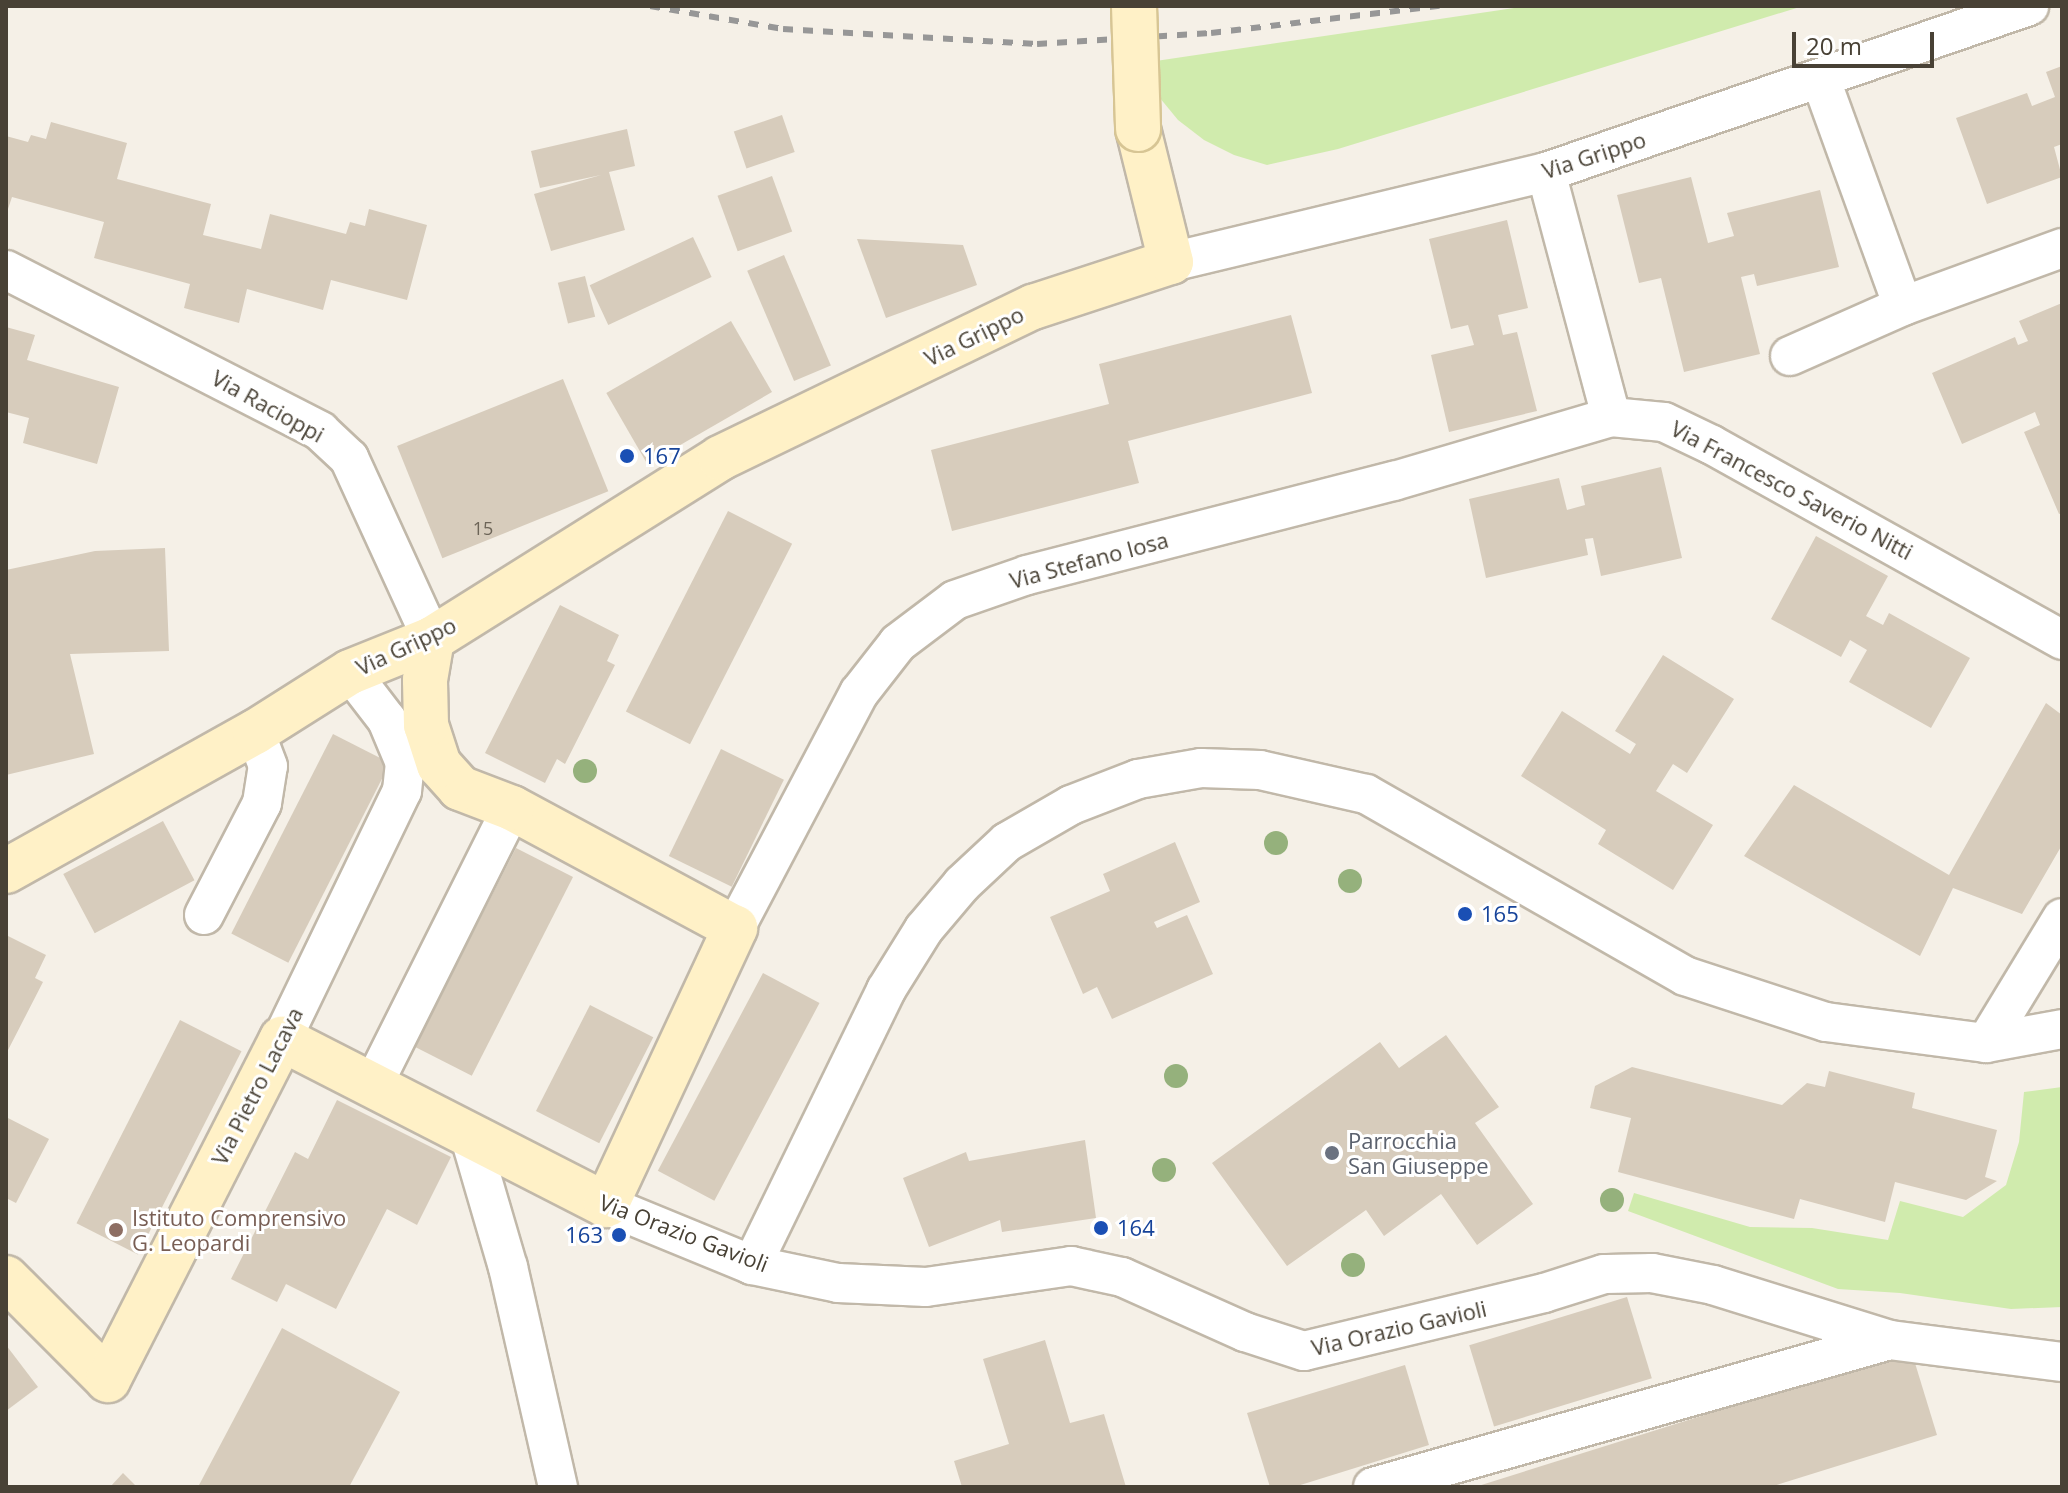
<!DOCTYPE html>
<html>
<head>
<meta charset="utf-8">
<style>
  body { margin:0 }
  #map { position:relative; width:2068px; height:1493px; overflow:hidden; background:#f5f0e7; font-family:"Open Sans",sans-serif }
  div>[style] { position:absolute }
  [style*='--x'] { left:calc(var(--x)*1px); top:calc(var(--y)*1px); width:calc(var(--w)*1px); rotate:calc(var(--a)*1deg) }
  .green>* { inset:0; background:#d0ebad }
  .building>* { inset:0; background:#d7ccbc; transform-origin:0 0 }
  .roads { filter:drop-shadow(2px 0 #c1b8a9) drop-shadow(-2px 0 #c1b8a9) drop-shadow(0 2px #c1b8a9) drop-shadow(0 -2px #c1b8a9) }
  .street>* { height:38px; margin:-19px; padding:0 19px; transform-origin:19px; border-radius:19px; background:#fff }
  .secondary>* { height:44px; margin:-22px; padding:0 22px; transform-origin:22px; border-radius:22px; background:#fff1c7 }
  .rail>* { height:6px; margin-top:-3px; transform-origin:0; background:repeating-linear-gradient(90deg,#979797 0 10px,transparent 0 20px) }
  .bridges { filter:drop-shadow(2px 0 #d7c594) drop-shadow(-2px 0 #d7c594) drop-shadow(0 2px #d7c594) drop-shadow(0 -2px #d7c594) }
  .secondary-bridge>* { height:44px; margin:-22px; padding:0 22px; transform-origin:22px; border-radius:22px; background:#fff1c7 }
  .trees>* { width:24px; height:24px; margin:-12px; border-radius:50%; background:#95b17c }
  .dots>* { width:22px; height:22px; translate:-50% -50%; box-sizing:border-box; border:4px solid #fff; border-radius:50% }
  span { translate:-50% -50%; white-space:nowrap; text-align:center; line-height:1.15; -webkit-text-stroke:6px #fff; paint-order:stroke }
  .number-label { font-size:18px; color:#6c6457 }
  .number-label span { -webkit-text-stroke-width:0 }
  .street-label { font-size:22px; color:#484135 }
  .transit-label { font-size:22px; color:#164399 }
  .left { translate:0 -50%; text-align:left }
  .right { translate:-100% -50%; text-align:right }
  .worship-label { font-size:22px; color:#5b616d }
  .education-label { font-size:22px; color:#785e54 }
  .frame { position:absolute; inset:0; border:8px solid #484135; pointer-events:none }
  .scale { position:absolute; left:1792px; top:32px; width:142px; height:36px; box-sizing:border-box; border:4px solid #484135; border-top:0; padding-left:10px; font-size:24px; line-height:28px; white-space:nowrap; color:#484135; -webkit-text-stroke:6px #fff; paint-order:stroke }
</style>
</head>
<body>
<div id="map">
  <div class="green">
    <i style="clip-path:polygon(1527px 6px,1803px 6px,1338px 149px,1267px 165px,1234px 155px,1204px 140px,1178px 120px,1155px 92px,1149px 62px)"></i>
    <i style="clip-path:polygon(2062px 1087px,2062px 1307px,2011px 1309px,1900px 1293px,1838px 1289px,1628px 1211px,1634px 1193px,1750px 1227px,1812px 1228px,1888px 1240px,1900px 1201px,1963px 1217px,2006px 1185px,2019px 1142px,2024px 1092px)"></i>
  </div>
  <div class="building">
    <i style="clip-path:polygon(2062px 66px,2062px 144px,2054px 147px,2062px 177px,1987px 204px,1956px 118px,2027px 93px,2032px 106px,2055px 97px,2046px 72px)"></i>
    <i style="left:782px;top:115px;width:39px;height:51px;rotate:71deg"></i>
    <i style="clip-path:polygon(51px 122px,127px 143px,117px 179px,211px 204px,203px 235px,261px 249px,270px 214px,346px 234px,350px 222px,365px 226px,369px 209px,427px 225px,407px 300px,331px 280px,323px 310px,247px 289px,239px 323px,184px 308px,190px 284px,94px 258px,104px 222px,12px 197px,6px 215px,6px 136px,28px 142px,31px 135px,46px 139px)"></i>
    <i style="clip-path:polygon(627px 129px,635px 166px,609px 172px,625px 230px,551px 251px,534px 194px,601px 175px,540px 188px,531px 151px)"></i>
    <i style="left:772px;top:176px;width:59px;height:58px;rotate:70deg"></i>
    <i style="clip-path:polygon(1691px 177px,1708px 243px,1734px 236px,1727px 213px,1820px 190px,1839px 267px,1757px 286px,1754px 274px,1741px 277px,1760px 354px,1684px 372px,1661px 278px,1639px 283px,1617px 195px)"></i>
    <i style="clip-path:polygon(1507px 220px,1528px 308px,1498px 315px,1503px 335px,1517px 332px,1537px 411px,1449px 432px,1431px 355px,1474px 345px,1468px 325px,1451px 329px,1429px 239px)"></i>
    <i style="left:693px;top:237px;width:44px;height:114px;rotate:65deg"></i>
    <i style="clip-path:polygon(857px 239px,963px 245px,977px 285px,886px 318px)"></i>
    <i style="left:784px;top:255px;width:120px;height:40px;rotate:67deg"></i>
    <i style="left:585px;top:276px;width:42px;height:28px;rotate:76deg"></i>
    <i style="clip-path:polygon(2062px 303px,2062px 513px,2059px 514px,2024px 432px,2040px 425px,2035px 412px,1962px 444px,1932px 373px,2015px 337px,2018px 345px,2028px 341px,2019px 321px)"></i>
    <i style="clip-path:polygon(1291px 315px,1312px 393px,1128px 441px,1139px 483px,952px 531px,931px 450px,1109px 404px,1099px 364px)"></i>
    <i style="left:731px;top:321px;width:82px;height:144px;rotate:60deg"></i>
    <i style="clip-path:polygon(6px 327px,35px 335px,27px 360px,119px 387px,97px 464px,23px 443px,29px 418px,6px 412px)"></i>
    <i style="left:563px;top:379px;width:121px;height:179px;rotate:68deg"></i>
    <i style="clip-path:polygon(1661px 467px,1682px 558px,1601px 576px,1593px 538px,1585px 539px,1588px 555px,1486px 578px,1469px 499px,1559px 478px,1567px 510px,1585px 505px,1581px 486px)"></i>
    <i style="left:728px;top:511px;width:72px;height:225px;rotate:27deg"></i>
    <i style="clip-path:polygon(1816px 536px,1888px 576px,1866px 616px,1883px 625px,1889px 613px,1970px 658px,1931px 728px,1849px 682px,1867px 650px,1850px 640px,1841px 657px,1771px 619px)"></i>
    <i style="clip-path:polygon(165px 548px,169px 651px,70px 654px,94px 754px,6px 775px,6px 570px,95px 551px)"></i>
    <i style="clip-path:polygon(560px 605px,619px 635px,607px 661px,615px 665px,565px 764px,557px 759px,545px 783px,485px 753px)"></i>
    <i style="clip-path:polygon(1663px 655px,1734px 699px,1687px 773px,1673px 764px,1656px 791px,1713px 825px,1673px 890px,1598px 844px,1606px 830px,1521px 776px,1562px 711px,1630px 754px,1636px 744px,1615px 731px)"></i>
    <i style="clip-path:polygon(2046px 703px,2062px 715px,2062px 845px,2022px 914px,1953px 888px,1920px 956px,1744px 856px,1794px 785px,1949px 875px)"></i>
    <i style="left:333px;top:734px;width:64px;height:224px;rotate:27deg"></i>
    <i style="left:721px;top:749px;width:70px;height:119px;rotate:26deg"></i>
    <i style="left:163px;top:821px;width:67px;height:113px;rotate:62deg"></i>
    <i style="clip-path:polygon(1175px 842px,1200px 902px,1154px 922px,1157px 928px,1187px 915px,1213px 974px,1112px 1019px,1097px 987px,1083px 994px,1050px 917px,1110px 891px,1103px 874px)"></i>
    <i style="left:516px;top:848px;width:64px;height:223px;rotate:27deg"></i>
    <i style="clip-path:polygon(6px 935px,46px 955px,35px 978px,43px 982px,6px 1054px)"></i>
    <i style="left:763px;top:973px;width:64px;height:224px;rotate:28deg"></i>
    <i style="left:590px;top:1005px;width:71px;height:119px;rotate:27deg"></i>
    <i style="left:180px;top:1020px;width:69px;height:228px;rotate:27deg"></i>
    <i style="clip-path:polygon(1446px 1035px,1499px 1107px,1475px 1123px,1533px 1204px,1477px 1245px,1441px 1194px,1384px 1236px,1366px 1210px,1287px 1266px,1212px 1163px,1380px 1042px,1399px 1068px)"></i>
    <i style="clip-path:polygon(1632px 1067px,1782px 1105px,1807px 1083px,1825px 1087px,1829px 1071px,1915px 1093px,1912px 1108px,1997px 1130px,1985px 1177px,1997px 1181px,1966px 1200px,1895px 1182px,1885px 1222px,1800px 1199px,1794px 1219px,1618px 1172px,1631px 1118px,1590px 1108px,1595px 1086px)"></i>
    <i style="clip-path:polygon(337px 1100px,451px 1157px,417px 1225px,387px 1209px,336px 1309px,286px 1284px,277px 1302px,231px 1279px,295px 1152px,308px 1159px)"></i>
    <i style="clip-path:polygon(6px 1117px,49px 1139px,16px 1203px,6px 1198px)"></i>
    <i style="clip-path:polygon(1085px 1140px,1096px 1218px,1002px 1232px,1000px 1220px,929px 1247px,903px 1178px,966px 1152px,969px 1161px)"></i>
    <i style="left:1627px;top:1297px;width:85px;height:165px;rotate:73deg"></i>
    <i style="clip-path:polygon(282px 1328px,400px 1392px,349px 1487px,198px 1487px)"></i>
    <i style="clip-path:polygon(1045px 1340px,1070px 1423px,1104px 1414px,1126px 1487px,962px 1487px,954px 1461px,1009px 1444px,983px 1359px)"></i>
    <i style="clip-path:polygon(6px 1345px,38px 1387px,6px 1411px)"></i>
    <i style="clip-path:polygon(1911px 1350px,1937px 1435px,1770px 1487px,1475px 1487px)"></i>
    <i style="clip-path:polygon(1405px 1365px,1429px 1445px,1294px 1487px,1270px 1487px,1247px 1413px)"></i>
    <i style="clip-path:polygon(123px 1473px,137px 1487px,110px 1487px)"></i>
  </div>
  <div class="roads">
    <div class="street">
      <i style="--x:1821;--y:80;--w:240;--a:70.1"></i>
      <i style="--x:1903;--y:306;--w:169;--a:-20"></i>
      <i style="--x:1546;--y:172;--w:253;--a:75.1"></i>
      <i style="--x:1611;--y:417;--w:53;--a:5.4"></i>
      <i style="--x:1664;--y:422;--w:53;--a:25.6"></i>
      <i style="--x:1712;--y:445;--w:401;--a:29.1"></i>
      <i style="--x:1171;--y:262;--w:386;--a:-13.5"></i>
      <i style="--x:1546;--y:172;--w:511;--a:-18.97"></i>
      <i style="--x:6;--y:270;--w:353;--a:27.1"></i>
      <i style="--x:320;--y:431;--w:40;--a:43"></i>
      <i style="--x:349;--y:458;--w:199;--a:65.4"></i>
      <i style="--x:1790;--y:356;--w:124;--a:-23.9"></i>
      <i style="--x:204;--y:915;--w:126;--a:-62.6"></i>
      <i style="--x:262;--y:803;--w:37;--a:-81"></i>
      <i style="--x:268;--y:766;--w:36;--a:-111"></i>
      <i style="--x:735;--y:928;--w:266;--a:-62.2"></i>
      <i style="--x:859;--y:693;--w:63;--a:-52"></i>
      <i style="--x:898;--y:643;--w:71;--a:-37"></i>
      <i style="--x:955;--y:600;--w:76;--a:-19.1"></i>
      <i style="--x:1027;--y:575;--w:379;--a:-14.4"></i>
      <i style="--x:1394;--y:481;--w:226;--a:-16.4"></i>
      <i style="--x:282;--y:1039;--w:276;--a:-64.2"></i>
      <i style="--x:402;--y:791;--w:28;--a:-84"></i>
      <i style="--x:405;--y:763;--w:47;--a:-112.7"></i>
      <i style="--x:387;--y:720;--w:61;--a:-127.6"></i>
      <i style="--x:1986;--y:1043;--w:146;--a:-58.7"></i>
      <i style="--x:374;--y:1083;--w:308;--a:-63.4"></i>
      <i style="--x:469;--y:1134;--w:139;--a:73.7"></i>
      <i style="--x:508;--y:1267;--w:226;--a:77.2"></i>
      <i style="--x:606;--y:1205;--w:158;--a:22.3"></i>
      <i style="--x:752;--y:1265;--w:88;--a:11.8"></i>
      <i style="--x:838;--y:1283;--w:88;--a:2.6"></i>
      <i style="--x:926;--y:1287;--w:147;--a:-8.2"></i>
      <i style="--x:1071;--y:1266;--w:52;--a:12.2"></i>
      <i style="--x:1122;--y:1277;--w:135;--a:24.1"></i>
      <i style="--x:1245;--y:1332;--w:62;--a:17.9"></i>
      <i style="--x:1304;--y:1351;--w:247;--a:-13.6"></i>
      <i style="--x:1544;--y:1293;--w:63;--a:-17.6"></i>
      <i style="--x:1604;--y:1274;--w:48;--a:-1.2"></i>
      <i style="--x:1652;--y:1273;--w:62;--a:11.1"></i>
      <i style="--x:1713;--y:1285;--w:185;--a:17.3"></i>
      <i style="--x:1890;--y:1340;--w:173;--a:7.3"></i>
      <i style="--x:752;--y:1265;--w:306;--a:-64"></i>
      <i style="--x:886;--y:990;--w:72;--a:-58.1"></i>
      <i style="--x:924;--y:929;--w:59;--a:-49.8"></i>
      <i style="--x:962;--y:884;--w:62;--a:-43"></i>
      <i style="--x:1007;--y:842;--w:74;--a:-30"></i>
      <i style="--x:1071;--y:805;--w:72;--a:-21.2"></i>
      <i style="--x:1138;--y:779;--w:64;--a:-9.9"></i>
      <i style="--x:1201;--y:768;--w:59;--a:1.9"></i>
      <i style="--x:1260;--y:770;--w:109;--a:12.8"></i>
      <i style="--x:1366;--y:794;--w:367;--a:29.7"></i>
      <i style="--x:1685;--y:976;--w:148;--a:18.1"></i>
      <i style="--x:1826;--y:1022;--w:161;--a:7.5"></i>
      <i style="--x:1986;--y:1043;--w:77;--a:-10.4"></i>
      <i style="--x:1373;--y:1487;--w:537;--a:-15.87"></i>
    </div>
    <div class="secondary">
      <i style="--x:6;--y:871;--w:285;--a:-29.2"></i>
      <i style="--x:255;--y:732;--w:112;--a:-32.3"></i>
      <i style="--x:350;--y:672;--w:88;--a:-21.9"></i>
      <i style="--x:432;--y:639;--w:340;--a:-32.1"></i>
      <i style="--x:720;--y:458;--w:348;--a:-25.8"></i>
      <i style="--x:1033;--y:307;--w:145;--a:-18.1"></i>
      <i style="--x:1171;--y:262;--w:137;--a:-103.9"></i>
      <i style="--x:6;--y:1278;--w:144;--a:45"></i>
      <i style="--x:108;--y:1380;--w:383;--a:-63"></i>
      <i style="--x:282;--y:1039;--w:364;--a:27.1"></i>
      <i style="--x:606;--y:1205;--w:306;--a:-65"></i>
      <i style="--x:735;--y:928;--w:253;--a:-151.7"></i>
      <i style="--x:512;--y:808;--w:56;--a:-159"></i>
      <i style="--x:460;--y:788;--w:31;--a:-132"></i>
      <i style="--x:439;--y:765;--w:42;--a:-108"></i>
      <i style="--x:426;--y:725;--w:45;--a:-91.3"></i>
      <i style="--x:425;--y:680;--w:42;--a:-80.3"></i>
    </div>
  </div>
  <div class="rail">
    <i style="--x:650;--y:6;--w:135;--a:9.8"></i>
    <i style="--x:783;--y:29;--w:254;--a:3.4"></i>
    <i style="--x:1037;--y:44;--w:174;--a:-3.6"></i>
    <i style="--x:1211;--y:33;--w:230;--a:-6.8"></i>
  </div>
  <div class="bridges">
    <div class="secondary-bridge">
      <i style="--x:1134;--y:6;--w:123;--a:88.1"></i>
    </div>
  </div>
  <div class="trees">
    <i style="left:585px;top:771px"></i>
    <i style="left:1276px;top:843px"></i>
    <i style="left:1350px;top:881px"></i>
    <i style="left:1176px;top:1076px"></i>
    <i style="left:1164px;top:1170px"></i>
    <i style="left:1612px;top:1200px"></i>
    <i style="left:1353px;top:1265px"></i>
  </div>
  <div class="dots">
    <i style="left:627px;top:456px;background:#1a4fb4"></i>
    <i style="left:1465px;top:914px;background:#1a4fb4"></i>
    <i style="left:1332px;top:1153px;background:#6b7280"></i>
    <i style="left:1101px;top:1228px;background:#1a4fb4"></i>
    <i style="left:116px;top:1230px;background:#8d6e63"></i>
    <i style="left:619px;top:1235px;background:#1a4fb4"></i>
  </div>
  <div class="number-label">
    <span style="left:483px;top:528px">15</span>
  </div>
  <div class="street-label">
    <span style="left:1594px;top:155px;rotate:-18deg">Via Grippo</span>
    <span style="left:974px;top:336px;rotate:-26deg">Via Grippo</span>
    <span style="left:268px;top:406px;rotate:29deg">Via Racioppi</span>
    <span style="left:1792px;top:490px;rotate:28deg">Via Francesco Saverio Nitti</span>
    <span style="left:1089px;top:560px;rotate:-15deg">Via Stefano Iosa</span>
    <span style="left:406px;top:646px;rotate:-25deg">Via Grippo</span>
    <span style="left:257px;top:1086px;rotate:-63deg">Via Pietro Lacava</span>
    <span style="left:684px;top:1233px;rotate:21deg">Via Orazio Gavioli</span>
    <span style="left:1399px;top:1328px;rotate:-13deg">Via Orazio Gavioli</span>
  </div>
  <div class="transit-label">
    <span class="left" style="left:643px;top:456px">167</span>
    <span class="left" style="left:1481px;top:914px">165</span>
    <span class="left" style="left:1117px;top:1228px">164</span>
    <span class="right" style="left:603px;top:1235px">163</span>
  </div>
  <div class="worship-label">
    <span class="left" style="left:1348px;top:1153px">Parrocchia<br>San Giuseppe</span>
  </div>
  <div class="education-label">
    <span class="left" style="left:132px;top:1230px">Istituto Comprensivo<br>G. Leopardi</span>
  </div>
  <div class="frame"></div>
  <div class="scale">20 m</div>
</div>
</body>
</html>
